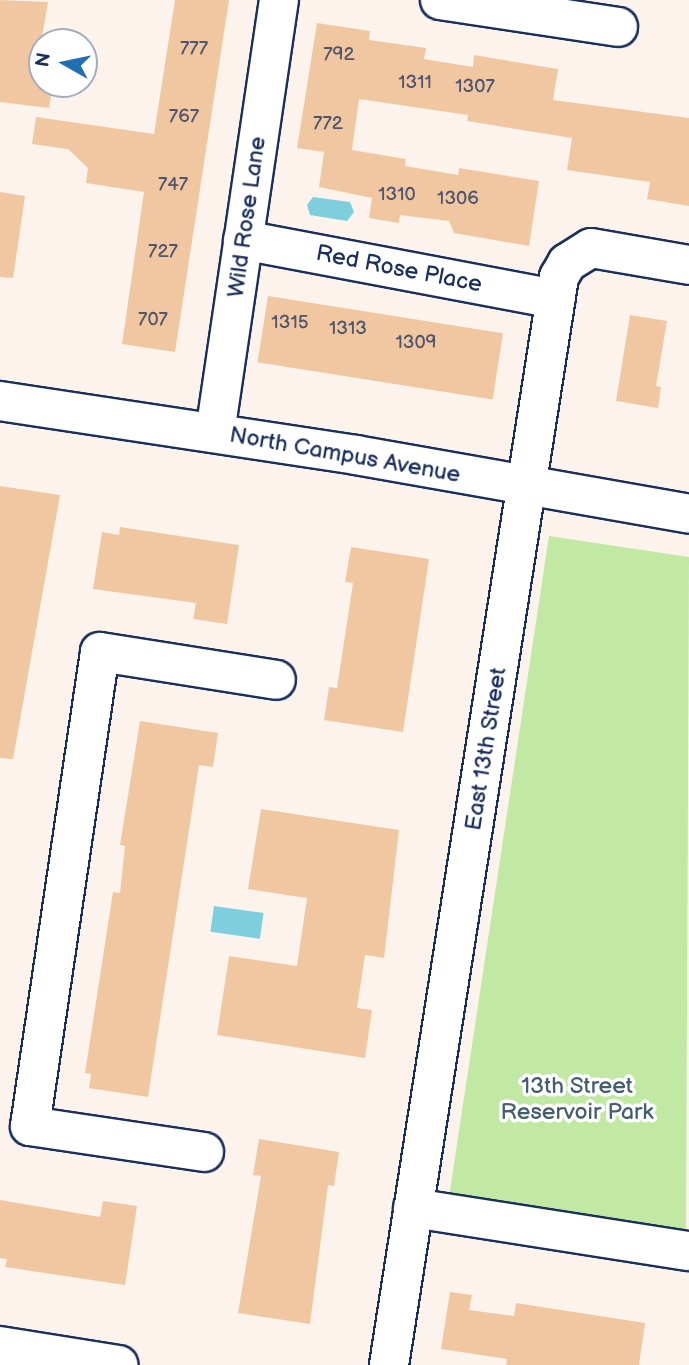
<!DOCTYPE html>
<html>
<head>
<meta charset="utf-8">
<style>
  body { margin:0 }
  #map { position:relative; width:689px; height:1365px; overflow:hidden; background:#fcf4ec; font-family:"Balsamiq Sans",sans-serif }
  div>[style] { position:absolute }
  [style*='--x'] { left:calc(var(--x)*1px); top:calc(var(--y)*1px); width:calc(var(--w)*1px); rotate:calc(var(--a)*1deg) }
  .green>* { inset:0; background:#c1e9a4 }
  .water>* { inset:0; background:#7fcedd; transform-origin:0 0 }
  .building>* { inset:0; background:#f0c7a0; transform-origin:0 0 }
  .roads { filter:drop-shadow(2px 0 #1b2f5e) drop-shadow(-2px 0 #1b2f5e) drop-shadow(0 2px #1b2f5e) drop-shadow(0 -2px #1b2f5e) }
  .minor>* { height:38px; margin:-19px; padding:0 19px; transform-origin:19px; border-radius:19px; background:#fff }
  .major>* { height:38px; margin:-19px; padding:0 19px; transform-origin:19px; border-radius:19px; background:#fff }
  span { translate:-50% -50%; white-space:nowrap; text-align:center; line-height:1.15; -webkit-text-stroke:7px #fff; paint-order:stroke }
  .number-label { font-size:19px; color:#50556e }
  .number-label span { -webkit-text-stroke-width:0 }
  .street-label { font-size:23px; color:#1b2f5e }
  .park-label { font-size:23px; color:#445e70 }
  .north { position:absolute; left:28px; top:28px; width:70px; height:70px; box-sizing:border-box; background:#fff; border:2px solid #a4acbf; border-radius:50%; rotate:279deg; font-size:19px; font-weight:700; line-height:28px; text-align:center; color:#1b2f5e }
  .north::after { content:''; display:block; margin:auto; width:24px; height:32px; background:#1f6fb2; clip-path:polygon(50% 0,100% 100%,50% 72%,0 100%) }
</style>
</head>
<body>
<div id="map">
  <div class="green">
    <i style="clip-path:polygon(549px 536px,689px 557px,686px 1233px,449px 1197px)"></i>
  </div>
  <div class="water">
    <i style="clip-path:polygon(313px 197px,350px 202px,354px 212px,347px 221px,310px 215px,307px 205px)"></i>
    <i style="left:214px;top:906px;width:50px;height:26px;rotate:8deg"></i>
  </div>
  <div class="building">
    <i style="clip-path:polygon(0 0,48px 2px,38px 60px,42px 84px,53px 84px,49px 108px,0 102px)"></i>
    <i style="clip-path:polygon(175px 0,229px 0,175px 352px,122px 344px,144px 192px,86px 183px,88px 168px,68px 149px,32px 144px,36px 117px,154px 134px)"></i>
    <i style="clip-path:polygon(317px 23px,370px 31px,369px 40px,426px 48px,424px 59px,473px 67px,474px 55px,558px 69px,553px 100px,689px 118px,689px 206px,647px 199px,650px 182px,567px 170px,572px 138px,467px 121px,468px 115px,359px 99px,352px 150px,406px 159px,405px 166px,458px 175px,459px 168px,539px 181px,529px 246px,454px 233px,449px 221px,400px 215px,399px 223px,369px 218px,372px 198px,319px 187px,324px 152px,297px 148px)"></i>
    <i style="clip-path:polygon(0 192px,25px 196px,13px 278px,0 277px)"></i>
    <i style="left:268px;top:296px;width:238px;height:67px;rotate:9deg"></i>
    <i style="clip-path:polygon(630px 315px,667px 321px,656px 386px,661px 387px,658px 408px,616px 401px)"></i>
    <i style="clip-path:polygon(0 486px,60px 495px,13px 759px,0 758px)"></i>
    <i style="clip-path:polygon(120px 527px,239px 545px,227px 624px,193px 619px,196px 603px,93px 589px,102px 532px,119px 535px)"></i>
    <i style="clip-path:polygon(351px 547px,429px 559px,403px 732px,324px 720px,329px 687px,337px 688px,353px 583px,345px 582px)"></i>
    <i style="clip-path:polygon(140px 721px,218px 733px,213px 767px,199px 765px,148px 1097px,89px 1088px,91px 1074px,85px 1073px,113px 892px,120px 893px,125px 846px,120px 845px)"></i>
    <i style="clip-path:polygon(261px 809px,399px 830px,384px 958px,365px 955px,357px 1008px,372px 1010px,365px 1058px,217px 1035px,229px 956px,297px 966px,307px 898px,248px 889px)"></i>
    <i style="clip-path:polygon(259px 1139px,339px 1152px,334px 1186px,328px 1185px,310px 1324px,238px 1313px,261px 1176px,253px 1175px)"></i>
    <i style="clip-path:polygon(0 1200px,100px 1217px,103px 1201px,137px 1206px,125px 1285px,5px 1267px,7px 1259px,0 1258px)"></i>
    <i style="clip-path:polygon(450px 1292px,472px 1295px,469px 1310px,514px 1316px,516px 1303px,645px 1323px,639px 1365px,506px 1365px,507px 1359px,441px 1349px)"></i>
  </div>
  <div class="roads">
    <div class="minor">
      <i style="--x:440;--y:0;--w:180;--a:8.6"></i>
      <i style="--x:243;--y:240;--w:318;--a:10.7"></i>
      <i style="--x:215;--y:433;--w:438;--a:-81.6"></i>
      <i style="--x:204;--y:1152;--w:176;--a:-171.5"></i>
      <i style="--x:30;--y:1126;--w:479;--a:-81.6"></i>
      <i style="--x:100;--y:652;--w:178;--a:9"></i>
      <i style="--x:413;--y:1208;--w:279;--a:8.9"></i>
      <i style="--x:0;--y:1346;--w:120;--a:9.1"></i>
      <i style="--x:389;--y:1365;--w:1101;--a:-81.12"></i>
      <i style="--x:559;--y:277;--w:16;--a:-60"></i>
      <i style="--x:567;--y:263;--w:28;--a:-32"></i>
      <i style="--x:591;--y:248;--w:99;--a:9.8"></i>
    </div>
    <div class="major">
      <i style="--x:0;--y:401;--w:360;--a:8.6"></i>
      <i style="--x:356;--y:455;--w:338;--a:10"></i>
    </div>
  </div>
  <div class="number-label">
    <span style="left:194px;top:49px">777</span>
    <span style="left:339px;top:55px">792</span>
    <span style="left:415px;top:83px">1311</span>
    <span style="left:475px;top:87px">1307</span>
    <span style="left:184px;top:117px">767</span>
    <span style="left:328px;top:124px">772</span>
    <span style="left:173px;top:185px">747</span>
    <span style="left:397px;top:195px">1310</span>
    <span style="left:458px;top:199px">1306</span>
    <span style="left:163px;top:252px">727</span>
    <span style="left:153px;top:320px">707</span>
    <span style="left:290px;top:323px">1315</span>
    <span style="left:348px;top:329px">1313</span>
    <span style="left:416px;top:343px">1309</span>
  </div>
  <div class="street-label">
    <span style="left:247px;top:217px;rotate:-82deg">Wild Rose Lane</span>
    <span style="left:399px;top:269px;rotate:11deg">Red Rose Place</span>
    <span style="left:345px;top:455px;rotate:10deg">North Campus Avenue</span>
    <span style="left:486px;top:749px;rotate:-81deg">East 13th Street</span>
  </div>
  <div class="park-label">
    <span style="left:577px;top:1099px">13th Street<br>Reservoir Park</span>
  </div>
  <div class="north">N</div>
</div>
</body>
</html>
